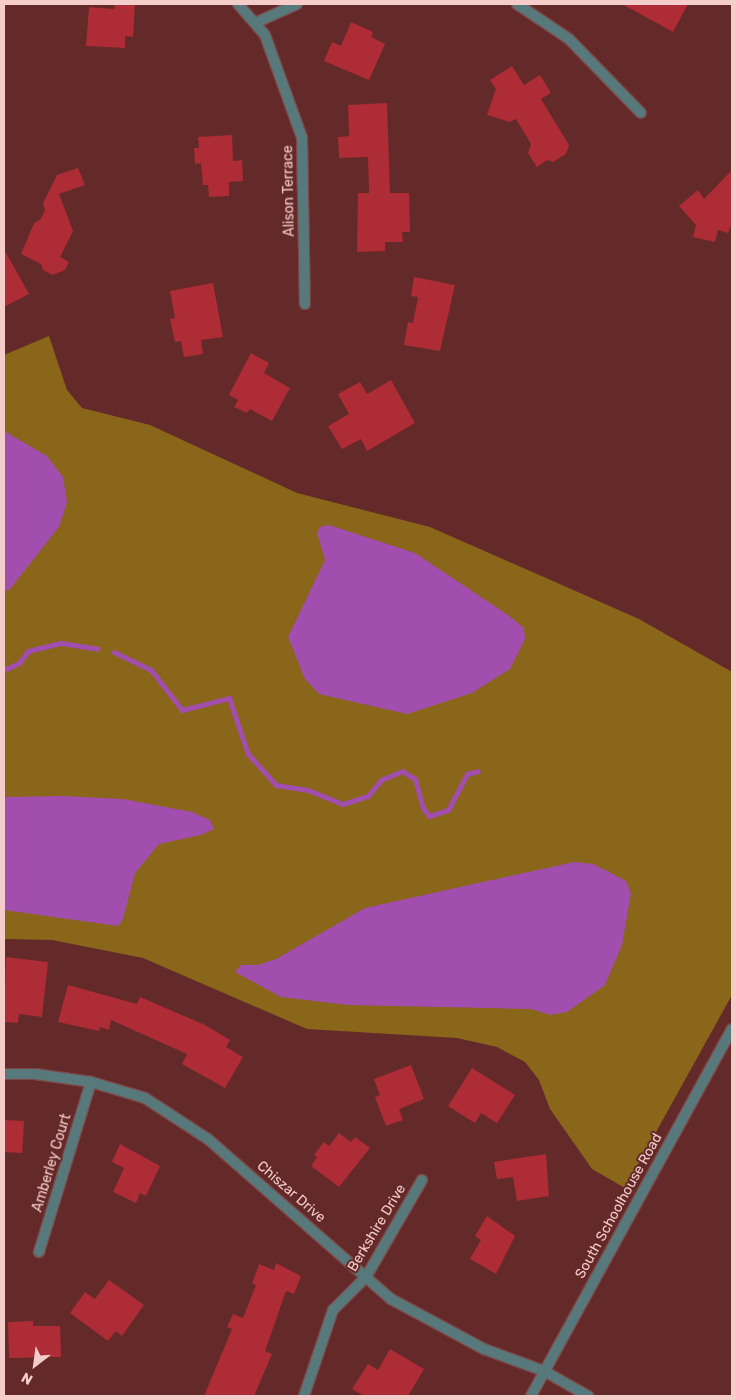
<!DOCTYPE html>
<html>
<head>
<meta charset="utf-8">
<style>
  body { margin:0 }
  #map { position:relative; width:736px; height:1400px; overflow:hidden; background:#642929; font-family:Rubik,sans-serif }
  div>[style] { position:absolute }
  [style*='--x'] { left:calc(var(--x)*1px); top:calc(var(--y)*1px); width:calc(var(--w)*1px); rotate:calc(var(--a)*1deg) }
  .forest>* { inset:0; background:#89661a }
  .water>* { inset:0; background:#a14eae }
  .stream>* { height:5px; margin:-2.5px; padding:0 2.5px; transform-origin:2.5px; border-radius:2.5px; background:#a14eae }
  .building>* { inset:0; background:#ad2c35; transform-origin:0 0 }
  .roads { filter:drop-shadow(1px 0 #7e4746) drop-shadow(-1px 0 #7e4746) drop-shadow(0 1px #7e4746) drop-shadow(0 -1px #7e4746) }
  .minor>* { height:10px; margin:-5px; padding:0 5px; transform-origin:5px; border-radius:5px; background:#57797b }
  .tertiary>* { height:10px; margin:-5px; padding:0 5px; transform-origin:5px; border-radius:5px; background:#57797b }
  span { translate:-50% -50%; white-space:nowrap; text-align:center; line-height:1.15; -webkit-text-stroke:4px #642929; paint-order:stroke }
  .street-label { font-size:14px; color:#f4cdcb }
  .frame { position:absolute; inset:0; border:5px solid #f4cdcb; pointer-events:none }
  .north { position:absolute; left:10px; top:1340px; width:50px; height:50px; -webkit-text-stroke:4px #642929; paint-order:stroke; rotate:210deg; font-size:14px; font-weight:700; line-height:20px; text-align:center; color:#f4cdcb }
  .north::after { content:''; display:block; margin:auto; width:18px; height:22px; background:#f4cdcb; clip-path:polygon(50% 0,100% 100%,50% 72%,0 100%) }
</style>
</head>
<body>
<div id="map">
  <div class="forest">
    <i style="clip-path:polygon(49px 336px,67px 390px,82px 408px,150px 425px,297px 493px,430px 527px,639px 619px,732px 672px,732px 995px,625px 1188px,592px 1169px,550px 1109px,539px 1080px,525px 1062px,497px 1047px,457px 1038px,307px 1029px,143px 958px,52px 940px,4px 939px,4px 355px)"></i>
  </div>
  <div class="water">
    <i style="clip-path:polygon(4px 431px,47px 456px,63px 477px,67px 502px,59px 527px,10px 589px,4px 592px)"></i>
    <i style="clip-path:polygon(329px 525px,415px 553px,508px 615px,524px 628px,525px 639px,510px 669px,472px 693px,407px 714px,319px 694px,305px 679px,288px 637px,325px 560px,317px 533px,320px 527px)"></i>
    <i style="clip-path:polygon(62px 796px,123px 799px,192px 812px,210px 820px,214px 829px,201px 835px,159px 844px,135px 873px,123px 919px,118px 926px,4px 910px,4px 797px)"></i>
    <i style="clip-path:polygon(574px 862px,593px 864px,609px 872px,626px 881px,631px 893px,622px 945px,605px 985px,567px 1012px,551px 1015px,531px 1009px,348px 1005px,281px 997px,235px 972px,241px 965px,258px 965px,276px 959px,365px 908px)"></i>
  </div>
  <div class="stream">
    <i style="--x:114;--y:652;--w:41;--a:25.9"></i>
    <i style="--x:151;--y:670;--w:51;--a:52.2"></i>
    <i style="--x:182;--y:710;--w:49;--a:-14.3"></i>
    <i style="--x:229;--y:698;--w:59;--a:71.3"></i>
    <i style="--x:248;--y:754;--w:42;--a:47.9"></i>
    <i style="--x:276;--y:785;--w:32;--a:9"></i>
    <i style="--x:308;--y:790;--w:38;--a:22"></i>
    <i style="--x:343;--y:804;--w:26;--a:-18"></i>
    <i style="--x:368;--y:796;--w:21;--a:-51"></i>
    <i style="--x:381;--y:780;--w:23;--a:-23"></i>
    <i style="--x:402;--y:771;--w:15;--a:32"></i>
    <i style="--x:415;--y:779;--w:30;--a:75"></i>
    <i style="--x:423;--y:808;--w:10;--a:53"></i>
    <i style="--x:429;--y:816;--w:20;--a:-18"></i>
    <i style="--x:448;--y:810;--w:41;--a:-62.2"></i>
    <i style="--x:467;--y:774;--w:11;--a:-15"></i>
    <i style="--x:4;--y:670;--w:17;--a:-25"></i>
    <i style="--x:19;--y:663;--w:15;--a:-53"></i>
    <i style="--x:28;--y:651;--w:34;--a:-14"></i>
    <i style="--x:61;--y:643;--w:37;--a:9"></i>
  </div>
  <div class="building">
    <i style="clip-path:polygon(115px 4px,135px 4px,133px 37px,125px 36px,125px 48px,86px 46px,89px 7px,114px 9px)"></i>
    <i style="clip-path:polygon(622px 4px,688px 4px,673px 32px)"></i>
    <i style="clip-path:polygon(351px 22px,373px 32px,371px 37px,385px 44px,369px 80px,324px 61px,332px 42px,341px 46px)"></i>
    <i style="clip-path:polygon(512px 66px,524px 85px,540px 75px,551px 93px,541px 99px,569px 145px,566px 154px,553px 162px,547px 160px,537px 167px,528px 153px,531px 144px,516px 119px,510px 122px,487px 115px,496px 89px,490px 80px)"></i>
    <i style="clip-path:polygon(387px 103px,390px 193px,409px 193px,410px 232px,402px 232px,403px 242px,385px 242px,385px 251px,357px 252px,358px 193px,369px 193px,368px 157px,339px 158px,338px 137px,349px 136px,348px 105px)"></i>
    <i style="clip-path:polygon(232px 135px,233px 161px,242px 160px,243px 181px,229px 182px,229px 196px,209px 197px,208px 185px,203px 185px,201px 163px,195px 164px,194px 148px,199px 148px,198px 137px)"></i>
    <i style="clip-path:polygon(78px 168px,85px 185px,59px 194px,73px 231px,60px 257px,69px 262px,65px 270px,53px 275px,43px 270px,41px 264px,21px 254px,34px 223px,40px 220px,45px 210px,43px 203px,57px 175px)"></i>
    <i style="clip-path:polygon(732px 170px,732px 223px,728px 233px,718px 230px,715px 242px,693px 237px,696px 225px,679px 206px,698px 190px,704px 199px)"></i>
    <i style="clip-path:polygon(4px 249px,29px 294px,4px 307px)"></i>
    <i style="clip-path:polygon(414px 277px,455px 285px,440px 351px,404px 345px,408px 322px,413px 323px,418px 297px,411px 296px)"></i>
    <i style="clip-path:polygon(213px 283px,223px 337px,201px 340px,203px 354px,184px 357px,181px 341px,175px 342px,170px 319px,175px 318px,170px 291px)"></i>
    <i style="clip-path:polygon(251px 353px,269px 363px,264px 373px,290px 388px,272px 421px,250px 409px,247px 413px,234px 407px,238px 400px,229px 395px)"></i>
    <i style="clip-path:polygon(391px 380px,415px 423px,367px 451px,361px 439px,342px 449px,328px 426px,349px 414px,338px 394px,360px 382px,367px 394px)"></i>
    <i style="clip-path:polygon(6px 957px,48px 962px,42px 1017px,19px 1014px,18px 1023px,4px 1022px)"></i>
    <i style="clip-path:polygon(68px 985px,137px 1004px,140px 997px,205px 1025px,230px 1040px,226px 1047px,243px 1057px,225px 1088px,182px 1064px,187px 1054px,111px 1020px,109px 1030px,100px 1027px,99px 1031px,58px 1022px)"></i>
    <i style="clip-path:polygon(411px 1065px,424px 1099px,399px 1109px,403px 1120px,386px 1126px,375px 1097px,380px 1095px,374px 1079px)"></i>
    <i style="clip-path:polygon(472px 1068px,515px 1095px,497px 1123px,481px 1113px,475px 1123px,448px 1106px)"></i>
    <i style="left:4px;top:1120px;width:20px;height:32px;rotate:3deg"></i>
    <i style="clip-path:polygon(339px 1133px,351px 1142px,355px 1137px,370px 1148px,339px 1187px,311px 1166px,317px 1157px,314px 1155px,324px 1142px,329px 1146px)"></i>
    <i style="clip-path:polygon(120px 1144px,160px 1166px,146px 1196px,140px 1193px,136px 1203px,113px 1192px,124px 1168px,112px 1162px)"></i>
    <i style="clip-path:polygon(546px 1154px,549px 1196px,517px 1201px,513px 1177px,497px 1179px,494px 1162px)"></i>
    <i style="clip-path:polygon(487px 1216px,515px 1236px,496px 1274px,470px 1259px,481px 1240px,475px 1236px)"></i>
    <i style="clip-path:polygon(276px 1263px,301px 1276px,294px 1294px,286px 1291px,265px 1351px,272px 1354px,254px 1396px,204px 1396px,232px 1329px,227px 1327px,233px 1314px,243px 1318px,256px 1285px,252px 1284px,259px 1264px,274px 1270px)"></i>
    <i style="clip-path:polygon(109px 1280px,144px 1305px,122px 1336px,116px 1331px,108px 1341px,70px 1313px,85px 1292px,95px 1299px)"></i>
    <i style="clip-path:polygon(33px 1321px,33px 1326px,60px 1326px,61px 1357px,9px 1358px,8px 1322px)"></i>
    <i style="clip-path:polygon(390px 1349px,424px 1369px,408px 1396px,364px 1396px,352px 1389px,368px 1364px,378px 1370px)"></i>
  </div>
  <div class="roads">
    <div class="minor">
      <i style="--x:238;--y:4;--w:41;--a:48.9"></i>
      <i style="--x:265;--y:35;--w:109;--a:70.2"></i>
      <i style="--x:302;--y:138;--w:166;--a:89"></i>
      <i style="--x:517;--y:4;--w:63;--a:33.9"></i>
      <i style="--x:569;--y:39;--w:103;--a:45.8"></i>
      <i style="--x:255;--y:23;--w:46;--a:-24.3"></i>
      <i style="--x:4;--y:1074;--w:31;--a:0"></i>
      <i style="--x:35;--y:1074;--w:57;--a:8.1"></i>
      <i style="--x:91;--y:1082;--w:56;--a:16.5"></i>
      <i style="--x:145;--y:1098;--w:75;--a:33.1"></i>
      <i style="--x:208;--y:1139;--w:243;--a:41.2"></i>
      <i style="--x:391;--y:1299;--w:106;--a:28.3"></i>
      <i style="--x:484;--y:1349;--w:64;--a:20.1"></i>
      <i style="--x:544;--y:1371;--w:51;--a:29.6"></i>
      <i style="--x:39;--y:1252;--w:178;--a:-73"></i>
      <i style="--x:304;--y:1396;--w:91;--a:-71.4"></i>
      <i style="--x:333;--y:1310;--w:47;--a:-45"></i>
      <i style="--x:366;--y:1277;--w:112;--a:-60"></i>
    </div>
    <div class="tertiary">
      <i style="--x:531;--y:1396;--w:418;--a:-61.3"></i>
    </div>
  </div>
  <div class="street-label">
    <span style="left:289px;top:191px;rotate:-91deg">Alison Terrace</span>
    <span style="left:52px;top:1163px;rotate:-73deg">Amberley Court</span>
    <span style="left:291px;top:1192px;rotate:41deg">Chiszar Drive</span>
    <span style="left:619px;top:1206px;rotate:-61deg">South Schoolhouse Road</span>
    <span style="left:377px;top:1228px;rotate:-59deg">Berkshire Drive</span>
  </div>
  <div class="frame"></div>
  <div class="north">N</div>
</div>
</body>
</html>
